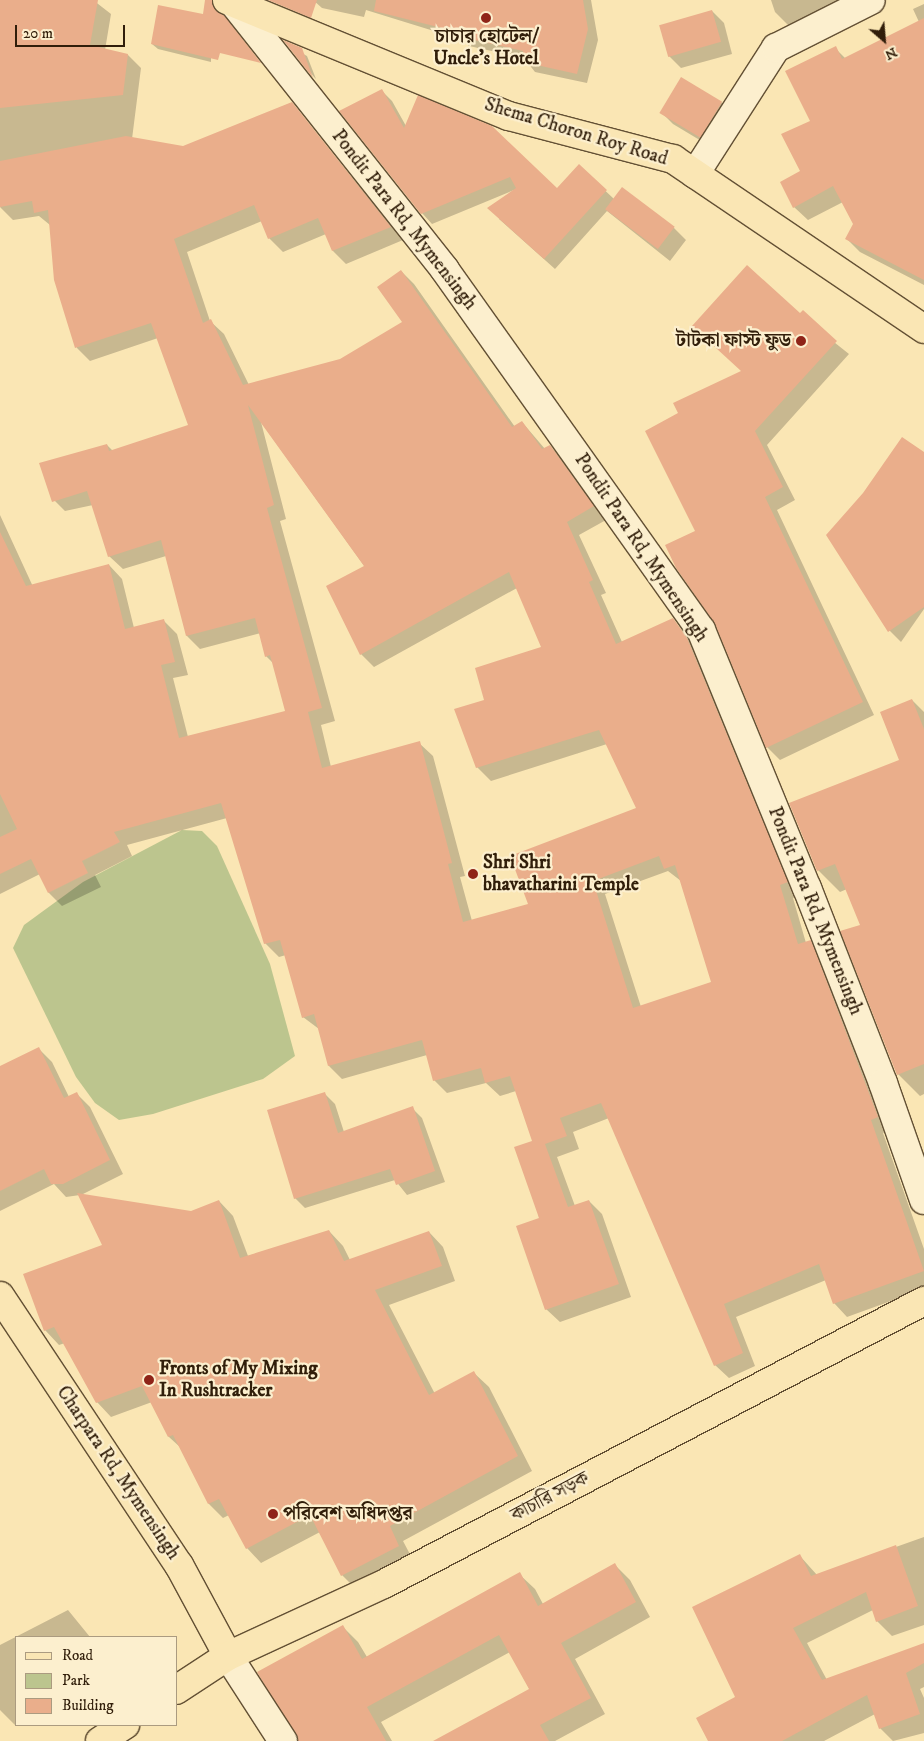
<!DOCTYPE html>
<html>
<head>
<meta charset="utf-8">
<style>
  body { margin:0 }
  #map { position:relative; width:924px; height:1741px; overflow:hidden; background:#fae6b4; font-family:"IM FELL DW Pica","Noto Serif Bengali",serif }
  div>[style] { position:absolute }
  [style*='--x'] { left:calc(var(--x)*1px); top:calc(var(--y)*1px); width:calc(var(--w)*1px); rotate:calc(var(--a)*1deg) }
  .green>* { inset:0; background:#bcc58e }
  .shadow>* { inset:0; background:#0003 }
  .building>* { inset:0; background:#eaae8b; transform-origin:0 0 }
  .roads { filter:drop-shadow(1px 0 #635034) drop-shadow(-1px 0 #635034) drop-shadow(0 1px #635034) drop-shadow(0 -1px #635034) }
  .minor>* { height:28px; margin:-14px; padding:0 14px; transform-origin:14px; border-radius:14px; background:#fcefce }
  .major>* { height:28px; margin:-14px; padding:0 14px; transform-origin:14px; border-radius:14px; background:#fae6b4 }
  .dots>* { width:14px; height:14px; translate:-50% -50%; box-sizing:border-box; border:2px solid #fcefce; border-radius:50% }
  span { translate:-50% -50%; white-space:nowrap; text-align:center; line-height:1.15; -webkit-text-stroke:4.5px #fcefce; paint-order:stroke }
  .poi-label { font-size:19px; color:#311e0a; font-weight:700 }
  .right { translate:-100% -50%; text-align:right }
  .left { translate:0 -50%; text-align:left }
  .street-label { font-size:19px; color:#311e0a }
  .legend { position:absolute; left:15px; top:1636px; width:162px; height:90px; box-sizing:border-box; background:#fcefce; border:1px solid #ab9b80; margin:0; padding:6px 9px; list-style:none; font-size:15px; color:#311e0a }
  .legend li { display:flex; align-items:center; gap:10px; height:25px }
  .legend b { width:25px; border:1px solid #ab9b80 }
  .north { position:absolute; left:859px; top:15px; width:50px; height:50px; -webkit-text-stroke:4px #fcefce; paint-order:stroke; rotate:153deg; font-size:14px; font-weight:700; line-height:20px; text-align:center; color:#311e0a }
  .north::after { content:''; display:block; margin:auto; width:18px; height:22px; background:#311e0a; clip-path:polygon(50% 0,100% 100%,50% 72%,0 100%) }
  .scale { position:absolute; left:15px; top:25px; width:110px; height:22px; box-sizing:border-box; border:2px solid #311e0a; border-top:0; padding-left:6px; font-size:15px; line-height:18px; white-space:nowrap; color:#311e0a; -webkit-text-stroke:4px #fcefce; paint-order:stroke }
</style>
</head>
<body>
<div id="map">
  <div class="green">
    <i style="clip-path:polygon(182px 830px,202px 831px,217px 846px,270px 964px,295px 1056px,263px 1079px,153px 1114px,119px 1120px,95px 1103px,76px 1077px,13px 948px,24px 925px,83px 882px)"></i>
  </div>
  <div class="shadow">
    <i style="clip-path:polygon(evenodd,0 0,93px 0,111px 14px,105px 50px,128px 55px,141px 68px,132px 139px,183px 148px,291px 103px,403px 240px,346px 264px,333px 251px,326px 234px,283px 252px,269px 238px,262px 221px,187px 252px,210px 321px,224px 334px,249px 385px,341px 360px,404px 323px,401px 271px,414px 284px,515px 427px,522px 422px,545px 449px,550px 446px,563px 460px,606px 520px,579px 535px,606px 593px,601px 595px,622px 642px,673px 620px,700px 652px,800px 895px,793px 898px,806px 943px,810px 942px,824px 955px,891px 1130px,883px 1133px,924px 1249px,924px 1289px,847px 1317px,834px 1303px,826px 1280px,736px 1317px,755px 1366px,729px 1378px,715px 1365px,609px 1118px,573px 1132px,579px 1149px,557px 1157px,575px 1206px,589px 1201px,602px 1214px,631px 1297px,560px 1322px,546px 1309px,533px 1141px,516px 1091px,500px 1096px,486px 1083px,447px 1093px,434px 1080px,427px 1055px,342px 1079px,329px 1066px,319px 1029px,303px 1017px,286px 955px,279px 957px,265px 943px,227px 818px,127px 845px,132px 856px,95px 875px,101px 887px,62px 906px,49px 893px,40px 874px,0 894px,0 515px,35px 591px,109px 565px,122px 579px,134px 628px,164px 621px,177px 634px,188px 675px,173px 678px,188px 737px,286px 712px,273px 663px,266px 656px,261px 633px,200px 649px,187px 636px,166px 556px,123px 569px,109px 556px,93px 505px,65px 511px,52px 498px,107px 445px,113px 451px,190px 426px,158px 338px,90px 361px,77px 348px,55px 279px,50px 225px,39px 216px,13px 220px,0 207px,0 0,261px 422px,365px 567px,361px 654px,374px 667px,517px 588px,543px 648px,486px 701px,477px 767px,491px 781px,607px 744px,638px 808px,530px 905px,472px 921px,460px 877px,465px 876px,433px 756px,419px 743px,331px 767px,321px 725px,335px 721px,280px 521px,286px 519px,261px 422px,0 0,668px 871px,681px 881px,713px 982px,641px 1007px,605px 894px,668px 871px)"></i>
    <i style="clip-path:polygon(313px 0,591px 0,598px 40px,587px 83px,535px 72px,524px 58px,469px 46px,463px 40px,366px 10px,364px 17px,322px 8px)"></i>
    <i style="clip-path:polygon(771px 0,871px 0,791px 28px,775px 12px)"></i>
    <i style="clip-path:polygon(924px 4px,924px 285px,860px 252px,847px 239px,855px 224px,843px 202px,808px 220px,794px 207px,811px 121px,835px 48px,846px 59px,919px 22px,913px 9px)"></i>
    <i style="clip-path:polygon(712px 11px,724px 23px,732px 54px,681px 68px,669px 56px)"></i>
    <i style="clip-path:polygon(211px 27px,211px 62px,158px 49px,152px 44px)"></i>
    <i style="clip-path:polygon(290px 47px,307px 56px,316px 79px,314px 77px)"></i>
    <i style="clip-path:polygon(681px 79px,722px 103px,734px 115px,713px 148px,673px 124px,661px 112px)"></i>
    <i style="clip-path:polygon(382px 91px,392px 101px,406px 126px,558px 190px,579px 166px,614px 199px,674px 228px,686px 240px,670px 261px,607px 211px,555px 269px,499px 219px,514px 190px,432px 224px,422px 213px)"></i>
    <i style="clip-path:polygon(800px 315px,849px 354px,767px 445px,795px 500px,777px 510px,874px 715px,780px 760px,767px 747px,696px 531px,680px 414px,743px 372px)"></i>
    <i style="clip-path:polygon(924px 453px,924px 609px,901px 642px,886px 627px)"></i>
    <i style="clip-path:polygon(912px 700px,924px 712px,924px 1094px,920px 1096px,898px 1074px,861px 925px,847px 889px,840px 892px,818px 870px,900px 761px)"></i>
    <i style="clip-path:polygon(39px 1049px,52px 1062px,69px 1097px,76px 1093px,90px 1107px,123px 1174px,81px 1195px,192px 1212px,219px 1201px,233px 1216px,248px 1256px,329px 1231px,343px 1246px,350px 1260px,429px 1232px,443px 1247px,455px 1281px,389px 1305px,435px 1394px,474px 1373px,489px 1387px,532px 1471px,403px 1541px,413px 1560px,356px 1589px,342px 1575px,320px 1532px,261px 1563px,247px 1548px,229px 1515px,223px 1518px,209px 1504px,181px 1448px,169px 1437px,152px 1402px,111px 1417px,97px 1402px,65px 1343px,59px 1345px,45px 1330px,104px 1246px,80px 1195px,66px 1197px,54px 1184px,0 1211px,0 1068px)"></i>
    <i style="clip-path:polygon(325px 1094px,335px 1104px,344px 1132px,412px 1108px,422px 1118px,445px 1182px,407px 1195px,395px 1180px,305px 1208px,295px 1198px)"></i>
    <i style="clip-path:polygon(924px 1537px,924px 1625px,892px 1636px,877px 1621px,873px 1610px,807px 1643px,827px 1680px,924px 1645px,924px 1687px,920px 1689px,924px 1698px,924px 1733px,893px 1741px,880px 1728px,875px 1714px,824px 1741px,710px 1741px,737px 1697px,800px 1556px,817px 1575px)"></i>
    <i style="clip-path:polygon(615px 1565px,630px 1580px,650px 1617px,575px 1659px,605px 1714px,555px 1741px,466px 1741px,530px 1690px,510px 1652px,381px 1722px,392px 1741px,298px 1741px,297px 1732px,343px 1627px,358px 1642px,367px 1657px,519px 1574px,535px 1589px,543px 1604px)"></i>
    <i style="clip-path:polygon(68px 1610px,90px 1637px,16px 1637px,15px 1725px,0 1710px,0 1645px)"></i>
  </div>
  <div class="building">
    <i style="clip-path:polygon(0 0,98px 0,90px 45px,128px 54px,123px 95px,0 108px)"></i>
    <i style="clip-path:polygon(205px 0,212px 0,215px 10px,224px 15px,261px 63px,220px 53px,218px 60px,151px 44px,158px 5px,203px 14px)"></i>
    <i style="clip-path:polygon(268px 0,317px 0,311px 18px)"></i>
    <i style="clip-path:polygon(376px 0,583px 0,588px 29px,577px 74px,523px 62px,523px 51px,457px 36px,458px 32px,374px 11px)"></i>
    <i style="left:712px;top:10px;width:33px;height:55px;rotate:74deg"></i>
    <i style="clip-path:polygon(924px 18px,924px 280px,845px 239px,853px 224px,833px 186px,793px 208px,780px 182px,800px 171px,781px 134px,810px 121px,785px 71px,836px 46px,842px 59px)"></i>
    <i style="clip-path:polygon(283px 40px,302px 48px,313px 78px)"></i>
    <i style="left:681px;top:77px;width:48px;height:42px;rotate:31deg"></i>
    <i style="clip-path:polygon(382px 89px,404px 128px,418px 95px,492px 126px,557px 188px,579px 164px,607px 190px,544px 259px,487px 208px,516px 188px,510px 177px,421px 214px,339px 111px)"></i>
    <i style="clip-path:polygon(evenodd,292px 102px,391px 227px,332px 251px,318px 218px,268px 239px,254px 205px,174px 239px,203px 323px,211px 319px,243px 385px,340px 359px,402px 322px,377px 287px,401px 270px,512px 427px,522px 421px,542px 449px,550px 445px,594px 506px,567px 522px,593px 580px,589px 582px,616px 644px,673px 618px,687px 638px,788px 882px,780px 885px,798px 944px,811px 940px,878px 1117px,871px 1120px,924px 1271px,833px 1304px,819px 1264px,724px 1304px,743px 1353px,714px 1366px,601px 1103px,560px 1118px,567px 1136px,545px 1144px,568px 1207px,589px 1200px,619px 1284px,545px 1310px,516px 1226px,539px 1218px,514px 1147px,532px 1141px,510px 1076px,485px 1083px,481px 1068px,433px 1081px,422px 1040px,328px 1066px,314px 1014px,302px 1018px,280px 940px,264px 944px,221px 803px,114px 832px,120px 842px,82px 861px,88px 873px,48px 893px,31px 859px,0 874px,0 837px,17px 829px,0 794px,0 532px,26px 586px,109px 564px,125px 629px,164px 619px,175px 662px,161px 665px,179px 738px,285px 711px,270px 655px,265px 657px,255px 618px,186px 636px,161px 540px,108px 557px,87px 491px,52px 502px,39px 463px,107px 444px,109px 451px,188px 425px,151px 323px,75px 348px,54px 280px,48px 210px,34px 213px,32px 201px,0 207px,0 161px,126px 136px,183px 146px,292px 102px,248px 405px,364px 566px,326px 586px,360px 655px,509px 572px,541px 647px,475px 668px,484px 700px,454px 709px,476px 768px,599px 730px,636px 808px,510px 856px,528px 904px,463px 922px,448px 864px,452px 863px,420px 741px,322px 768px,308px 712px,322px 708px,267px 508px,274px 505px,248px 405px,292px 102px,659px 856px,664px 869px,675px 865px,711px 982px,633px 1008px,593px 881px,659px 856px)"></i>
    <i style="left:622px;top:187px;width:66px;height:28px;rotate:37deg"></i>
    <i style="clip-path:polygon(747px 265px,800px 313px,803px 310px,837px 341px,755px 431px,783px 487px,765px 497px,863px 702px,766px 748px,715px 624px,676px 568px,665px 545px,695px 531px,645px 431px,678px 413px,673px 403px,741px 371px,692px 326px)"></i>
    <i style="clip-path:polygon(902px 437px,924px 452px,924px 607px,888px 632px,826px 535px,863px 493px)"></i>
    <i style="clip-path:polygon(912px 699px,924px 729px,924px 1064px,897px 1075px,840px 931px,860px 925px,835px 864px,817px 871px,789px 803px,899px 760px,880px 712px)"></i>
    <i style="clip-path:polygon(39px 1047px,64px 1098px,77px 1092px,110px 1160px,63px 1184px,51px 1184px,44px 1169px,0 1191px,0 1066px)"></i>
    <i style="clip-path:polygon(325px 1092px,338px 1133px,413px 1106px,435px 1171px,396px 1185px,390px 1169px,294px 1199px,267px 1110px)"></i>
    <i style="clip-path:polygon(77px 1193px,191px 1211px,219px 1200px,240px 1258px,329px 1230px,344px 1261px,429px 1231px,442px 1266px,375px 1290px,429px 1395px,474px 1371px,518px 1456px,390px 1526px,399px 1546px,341px 1576px,310px 1515px,246px 1549px,219px 1499px,208px 1504px,173px 1435px,168px 1437px,142px 1386px,96px 1403px,54px 1327px,44px 1331px,23px 1274px,102px 1245px)"></i>
    <i style="clip-path:polygon(896px 1545px,918px 1606px,876px 1622px,866px 1592px,793px 1628px,822px 1680px,924px 1643px,924px 1663px,906px 1673px,920px 1714px,879px 1729px,867px 1695px,782px 1741px,708px 1741px,696px 1718px,735px 1697px,692px 1607px,800px 1554px,811px 1576px)"></i>
    <i style="clip-path:polygon(615px 1563px,636px 1602px,561px 1643px,591px 1698px,540px 1725px,549px 1741px,433px 1741px,529px 1689px,499px 1635px,367px 1707px,386px 1741px,298px 1741px,257px 1672px,343px 1625px,362px 1659px,520px 1572px,538px 1606px)"></i>
  </div>
  <div class="roads">
    <div class="minor">
      <i style="--x:232;--y:1;--w:343;--a:51.6"></i>
      <i style="--x:445;--y:270;--w:442;--a:54.6"></i>
      <i style="--x:701;--y:630;--w:279;--a:67.7"></i>
      <i style="--x:807;--y:888;--w:209;--a:68.7"></i>
      <i style="--x:883;--y:1083;--w:124;--a:70.7"></i>
      <i style="--x:695;--y:174;--w:150;--a:-57.3"></i>
      <i style="--x:776;--y:48;--w:106;--a:-26.8"></i>
      <i style="--x:228;--y:1656;--w:101;--a:57.1"></i>
    </div>
    <div class="major">
      <i style="--x:227;--y:0;--w:305;--a:22.4"></i>
      <i style="--x:509;--y:116;--w:170;--a:14.7"></i>
      <i style="--x:673;--y:159;--w:303;--a:34.1"></i>
      <i style="--x:0;--y:1296;--w:323;--a:56.4"></i>
      <i style="--x:179;--y:1565;--w:103;--a:61.7"></i>
      <i style="--x:176;--y:1690;--w:62;--a:-33.2"></i>
      <i style="--x:228;--y:1656;--w:172;--a:-24.8"></i>
      <i style="--x:384;--y:1584;--w:610;--a:-27.66"></i>
      <i style="--x:100;--y:1741;--w:30;--a:-33"></i>
    </div>
  </div>
  <div class="dots">
    <i style="left:486px;top:18px;background:#8f2418"></i>
    <i style="left:801px;top:341px;background:#8f2418"></i>
    <i style="left:473px;top:874px;background:#8f2418"></i>
    <i style="left:149px;top:1380px;background:#8f2418"></i>
    <i style="left:273px;top:1514px;background:#8f2418"></i>
  </div>
  <div class="poi-label">
    <span style="left:486px;top:48px">চাচার হোটেল/<br>Uncle's Hotel</span>
    <span class="right" style="left:791px;top:341px">টাটকা ফাস্ট ফুড</span>
    <span class="left" style="left:483px;top:874px">Shri Shri<br>bhavatharini Temple</span>
    <span class="left" style="left:159px;top:1380px">Fronts of My Mixing<br>In Rushtracker</span>
    <span class="left" style="left:283px;top:1514px">পরিবেশ অধিদপ্তর</span>
  </div>
  <div class="street-label">
    <span style="left:576px;top:132px;rotate:17deg">Shema Choron Roy Road</span>
    <span style="left:404px;top:220px;rotate:52deg">Pondit Para Rd, Mymensingh</span>
    <span style="left:641px;top:548px;rotate:56deg">Pondit Para Rd, Mymensingh</span>
    <span style="left:815px;top:911px;rotate:68deg">Pondit Para Rd, Mymensingh</span>
    <span style="left:118px;top:1473px;rotate:56deg">Charpara Rd, Mymensingh</span>
    <span style="left:550px;top:1497px;rotate:-28deg">কাচারি সড়ক</span>
  </div>
  <ul class="legend">
  <li><b style="height:6px;background:#fae6b4"></b>Road</li>
  <li><b style="height:14px;background:#bcc58e"></b>Park</li>
  <li><b style="height:14px;background:#eaae8b"></b>Building</li>
  </ul>
  <div class="north">N</div>
  <div class="scale">20 m</div>
</div>
</body>
</html>
